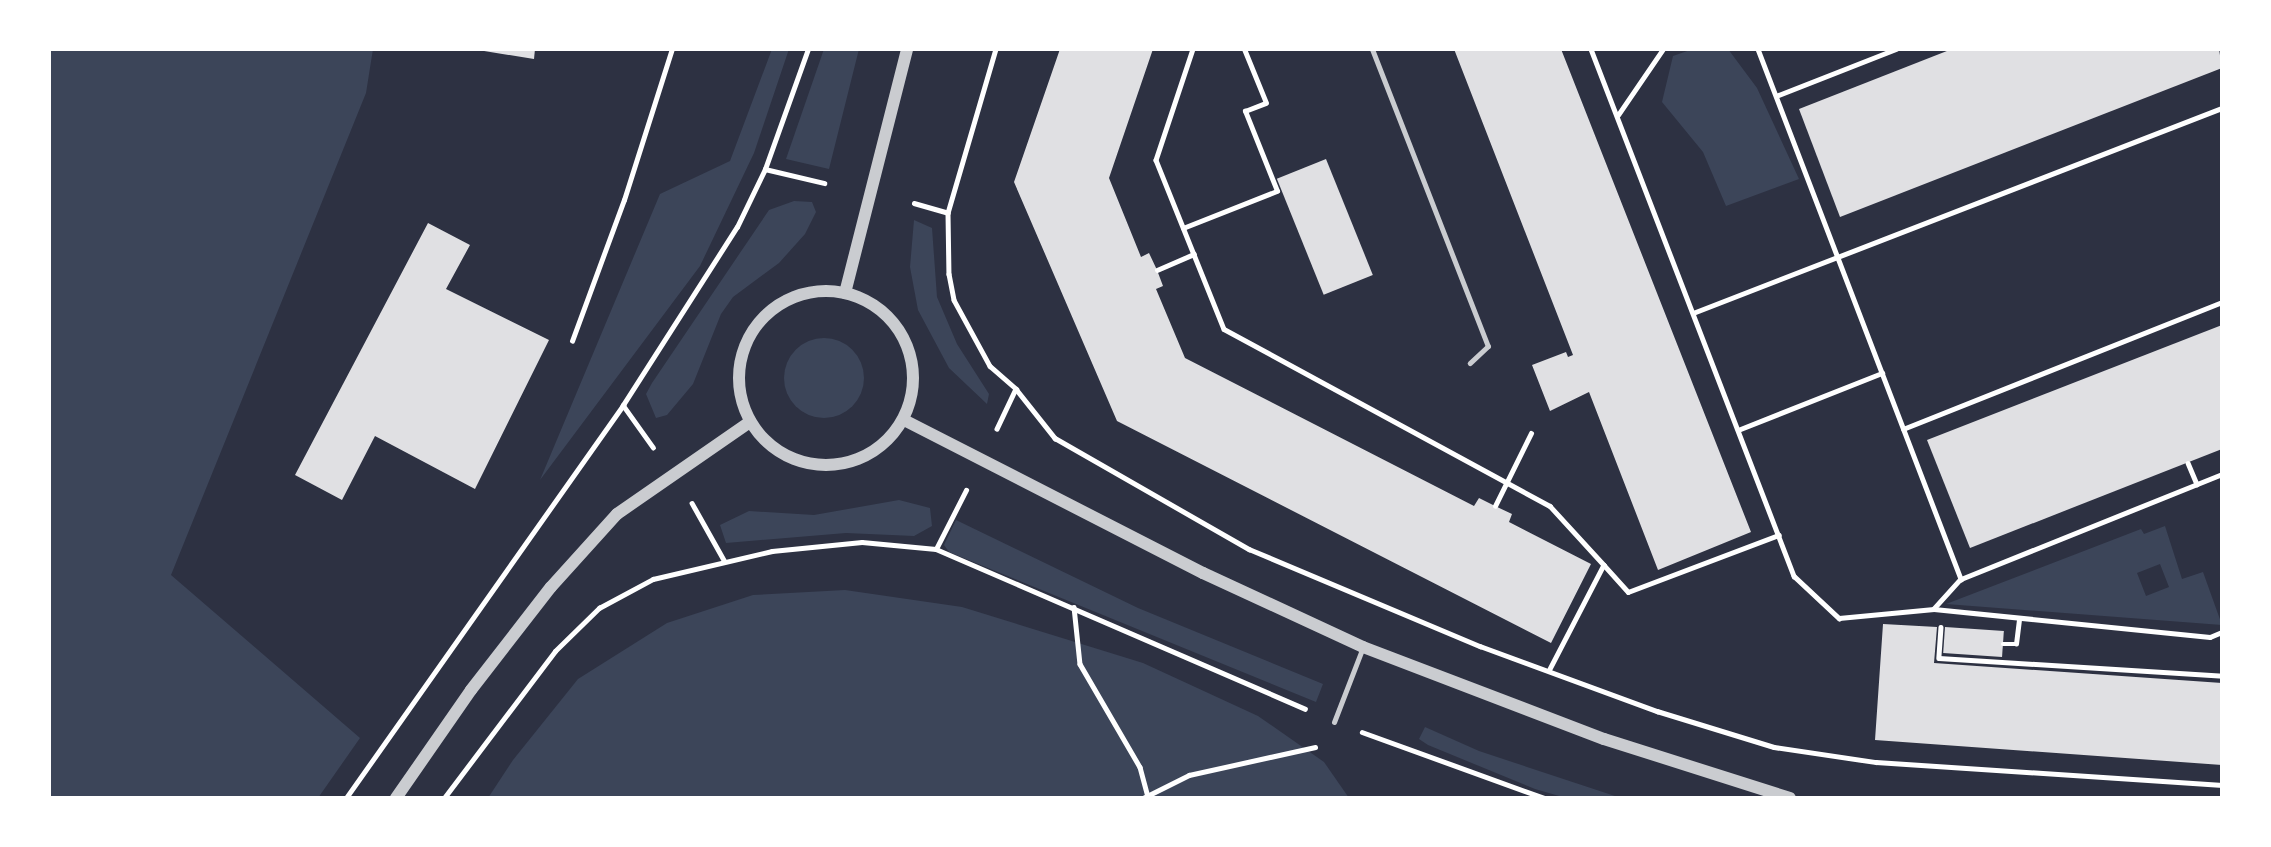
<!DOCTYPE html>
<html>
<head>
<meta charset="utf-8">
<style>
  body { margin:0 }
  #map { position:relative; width:2271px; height:847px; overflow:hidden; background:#2d3142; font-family:Spectral,serif }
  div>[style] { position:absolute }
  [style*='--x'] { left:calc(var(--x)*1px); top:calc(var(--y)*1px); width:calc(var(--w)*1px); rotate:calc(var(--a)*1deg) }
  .green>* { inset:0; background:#3c4559 }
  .round { border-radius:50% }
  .building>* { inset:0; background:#e0e0e3; transform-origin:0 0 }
  .path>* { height:4.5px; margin:-2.25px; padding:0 2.25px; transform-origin:2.25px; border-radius:2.25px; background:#fff }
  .service>* { height:5px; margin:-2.5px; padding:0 2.5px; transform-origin:2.5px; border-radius:2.5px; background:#caccd0 }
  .tertiary>* { height:12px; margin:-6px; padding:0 6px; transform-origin:6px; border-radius:6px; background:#caccd0 }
  .tertiary>.ring { margin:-6px; padding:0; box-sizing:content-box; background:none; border:12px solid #caccd0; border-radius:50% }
  span { translate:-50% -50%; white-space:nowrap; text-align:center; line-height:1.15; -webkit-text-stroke:7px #fff; paint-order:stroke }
  .frame { position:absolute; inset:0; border:51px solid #fff; pointer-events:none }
</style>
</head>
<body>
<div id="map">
  <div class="green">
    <i style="clip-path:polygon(49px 49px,373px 49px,366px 93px,171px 575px,360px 738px,318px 798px,49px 798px)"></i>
    <i style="clip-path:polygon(772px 49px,789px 49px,754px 153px,700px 266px,540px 480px,660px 194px,730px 161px)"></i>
    <i style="clip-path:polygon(824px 49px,859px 49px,829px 169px,786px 159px)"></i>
    <i style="clip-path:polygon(1693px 49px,1728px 49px,1757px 88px,1799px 179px,1726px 206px,1703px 152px,1662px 102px,1673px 56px)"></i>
    <i style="clip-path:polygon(794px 201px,812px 202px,816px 212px,805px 234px,779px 263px,733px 297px,721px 314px,693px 384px,667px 415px,656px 418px,646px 394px,652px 383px,769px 210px)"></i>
    <i style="clip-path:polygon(914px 220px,932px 228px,937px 297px,957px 344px,989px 394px,987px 404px,949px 368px,918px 310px,910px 267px)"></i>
    <i class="round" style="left:784px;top:338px;width:80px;height:80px"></i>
    <i style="clip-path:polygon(899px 500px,930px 508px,932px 526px,914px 536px,846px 533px,726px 543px,720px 525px,749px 511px,814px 515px)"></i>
    <i style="clip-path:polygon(956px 520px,1138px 608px,1323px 684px,1316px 702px,949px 552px,944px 545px)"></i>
    <i style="clip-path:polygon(evenodd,2165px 526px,2182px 579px,2203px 572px,2222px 625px,1946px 604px,2141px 529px,2144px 534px,2165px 526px,2160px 564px,2169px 587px,2146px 596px,2137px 573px,2160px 564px)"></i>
    <i style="clip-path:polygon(845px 590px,962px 607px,1143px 663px,1258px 716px,1324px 762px,1349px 798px,488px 798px,513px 760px,578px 679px,667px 623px,753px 595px)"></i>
    <i style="clip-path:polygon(1425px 727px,1479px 751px,1621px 798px,1566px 798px,1535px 789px,1428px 745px,1419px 739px)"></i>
  </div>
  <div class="building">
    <i style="clip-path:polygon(472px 49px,535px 49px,534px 59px)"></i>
    <i style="clip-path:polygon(1060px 49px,1153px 49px,1109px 178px,1141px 257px,1149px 253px,1157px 270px,1163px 286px,1156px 289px,1185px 358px,1474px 506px,1479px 498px,1495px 506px,1512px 514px,1509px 522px,1591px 564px,1551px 643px,1117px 421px,1014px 182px)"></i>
    <i style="clip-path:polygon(1454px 49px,1561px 49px,1751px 532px,1658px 570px,1589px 392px,1550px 411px,1532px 365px,1566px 352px,1568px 357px,1573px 355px)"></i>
    <i style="clip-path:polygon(1952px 49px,2219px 49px,2222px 68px,1840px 217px,1799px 109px)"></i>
    <i style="left:1326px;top:159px;width:125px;height:53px;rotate:68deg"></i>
    <i style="clip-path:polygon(428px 223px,470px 245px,446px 289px,549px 340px,475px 489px,375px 436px,342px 500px,295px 475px)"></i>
    <i style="clip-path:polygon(2222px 325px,2222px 449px,1970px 548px,1927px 440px)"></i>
    <i style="clip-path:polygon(1883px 624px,1937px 627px,1934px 663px,2222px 683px,2222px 765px,1875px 740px)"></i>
    <i style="left:1945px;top:627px;width:59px;height:26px;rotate:4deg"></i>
  </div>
  <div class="path">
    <i style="--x:996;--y:49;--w:171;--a:106.3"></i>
    <i style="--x:948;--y:213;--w:61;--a:89.1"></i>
    <i style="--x:949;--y:274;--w:26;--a:79"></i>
    <i style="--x:954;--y:300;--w:75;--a:61.4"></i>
    <i style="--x:990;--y:366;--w:35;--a:41"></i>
    <i style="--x:1016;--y:389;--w:44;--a:115.4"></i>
    <i style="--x:1193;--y:49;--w:117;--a:108.4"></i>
    <i style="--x:1156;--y:160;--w:182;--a:68.1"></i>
    <i style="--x:1224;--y:329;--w:371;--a:28.5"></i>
    <i style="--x:1550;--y:506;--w:80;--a:47.5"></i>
    <i style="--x:1604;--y:565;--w:117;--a:117.4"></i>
    <i style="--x:1591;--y:49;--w:565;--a:68.93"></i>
    <i style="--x:1794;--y:576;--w:62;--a:43"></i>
    <i style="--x:1839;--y:618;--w:95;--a:-5.4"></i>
    <i style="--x:1758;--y:49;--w:568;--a:69.04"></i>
    <i style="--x:1961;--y:579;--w:281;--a:-21.9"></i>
    <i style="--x:1776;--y:96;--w:129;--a:-21.4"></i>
    <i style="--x:1618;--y:115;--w:80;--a:-55.7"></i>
    <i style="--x:765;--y:169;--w:61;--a:13.3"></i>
    <i style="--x:914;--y:203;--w:35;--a:16"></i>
    <i style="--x:1183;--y:228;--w:101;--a:-21.5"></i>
    <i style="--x:1277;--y:191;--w:86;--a:-111.8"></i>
    <i style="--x:1245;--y:111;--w:22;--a:-21"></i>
    <i style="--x:1266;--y:103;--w:58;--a:-112.2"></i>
    <i style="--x:1157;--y:270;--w:40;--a:-23.4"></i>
    <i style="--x:1693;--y:313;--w:567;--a:-21.18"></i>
    <i style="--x:572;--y:341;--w:150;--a:-69.8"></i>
    <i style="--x:624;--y:200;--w:158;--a:-72.4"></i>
    <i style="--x:1016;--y:389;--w:63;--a:51.5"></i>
    <i style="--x:1055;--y:438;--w:224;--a:29.8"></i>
    <i style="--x:1249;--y:549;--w:251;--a:22.8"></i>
    <i style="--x:1480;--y:646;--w:189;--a:20.2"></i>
    <i style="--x:1657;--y:711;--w:122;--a:17.1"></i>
    <i style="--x:1774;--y:747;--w:103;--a:8.4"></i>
    <i style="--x:1876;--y:762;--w:347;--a:3.8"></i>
    <i style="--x:623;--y:405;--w:211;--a:-57.4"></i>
    <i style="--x:737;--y:227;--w:64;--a:-64.2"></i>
    <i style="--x:765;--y:169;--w:127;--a:-70.3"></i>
    <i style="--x:1903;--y:429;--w:343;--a:-21.7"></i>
    <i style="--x:1738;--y:430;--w:155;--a:-21.6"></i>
    <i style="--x:2188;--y:463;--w:23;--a:67"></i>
    <i style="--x:692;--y:503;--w:65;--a:60.7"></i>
    <i style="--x:1495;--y:506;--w:81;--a:-63.7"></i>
    <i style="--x:936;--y:549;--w:66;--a:-63"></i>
    <i style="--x:1604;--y:565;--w:36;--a:48"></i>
    <i style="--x:1628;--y:592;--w:161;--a:-20.7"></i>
    <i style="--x:1961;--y:579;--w:40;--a:132"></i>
    <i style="--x:1934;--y:609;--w:277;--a:5.8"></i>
    <i style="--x:2210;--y:637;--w:13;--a:-23"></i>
    <i style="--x:1074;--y:607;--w:57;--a:84"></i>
    <i style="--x:1080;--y:664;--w:119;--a:59.8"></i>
    <i style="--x:1140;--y:767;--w:28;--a:75"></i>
    <i style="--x:1941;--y:627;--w:31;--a:94"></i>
    <i style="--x:1939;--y:658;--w:284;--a:3.6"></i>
    <i style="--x:2003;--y:644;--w:13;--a:0"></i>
    <i style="--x:2016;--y:644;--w:24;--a:-83"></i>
    <i style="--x:1362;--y:732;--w:194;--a:19.9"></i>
    <i style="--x:346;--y:798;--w:481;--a:-54.8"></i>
    <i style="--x:623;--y:405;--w:52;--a:54.5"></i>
    <i style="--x:444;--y:798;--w:184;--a:-52.9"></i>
    <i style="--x:555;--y:651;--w:62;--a:-44.3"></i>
    <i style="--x:599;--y:608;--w:61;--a:-28.2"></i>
    <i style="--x:653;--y:579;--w:122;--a:-13.2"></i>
    <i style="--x:772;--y:551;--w:90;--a:-5.7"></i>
    <i style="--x:862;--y:542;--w:74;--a:5.4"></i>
    <i style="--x:936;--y:549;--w:402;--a:23.4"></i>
    <i style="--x:1143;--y:798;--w:51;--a:-26.6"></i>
    <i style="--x:1189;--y:775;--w:129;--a:-12.5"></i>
  </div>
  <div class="service">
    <i style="--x:1372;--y:49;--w:319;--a:68.7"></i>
    <i style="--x:1488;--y:346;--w:25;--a:137"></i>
    <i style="--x:1334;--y:722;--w:80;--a:-68.9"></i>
  </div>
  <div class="tertiary">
    <i class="ring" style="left:739px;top:291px;width:162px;height:162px"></i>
    <i style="--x:845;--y:293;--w:252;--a:-75.7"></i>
    <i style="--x:904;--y:420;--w:336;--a:27.1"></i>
    <i style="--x:1203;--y:573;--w:176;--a:24.8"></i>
    <i style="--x:1363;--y:647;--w:258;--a:20.9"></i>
    <i style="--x:1604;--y:739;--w:195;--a:17.6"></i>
    <i style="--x:396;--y:798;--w:131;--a:-55.2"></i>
    <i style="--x:471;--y:690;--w:130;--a:-52.2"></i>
    <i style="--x:551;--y:587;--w:98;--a:-47.9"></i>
    <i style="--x:617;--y:514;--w:162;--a:-34.7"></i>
  </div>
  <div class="frame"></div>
</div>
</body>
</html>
